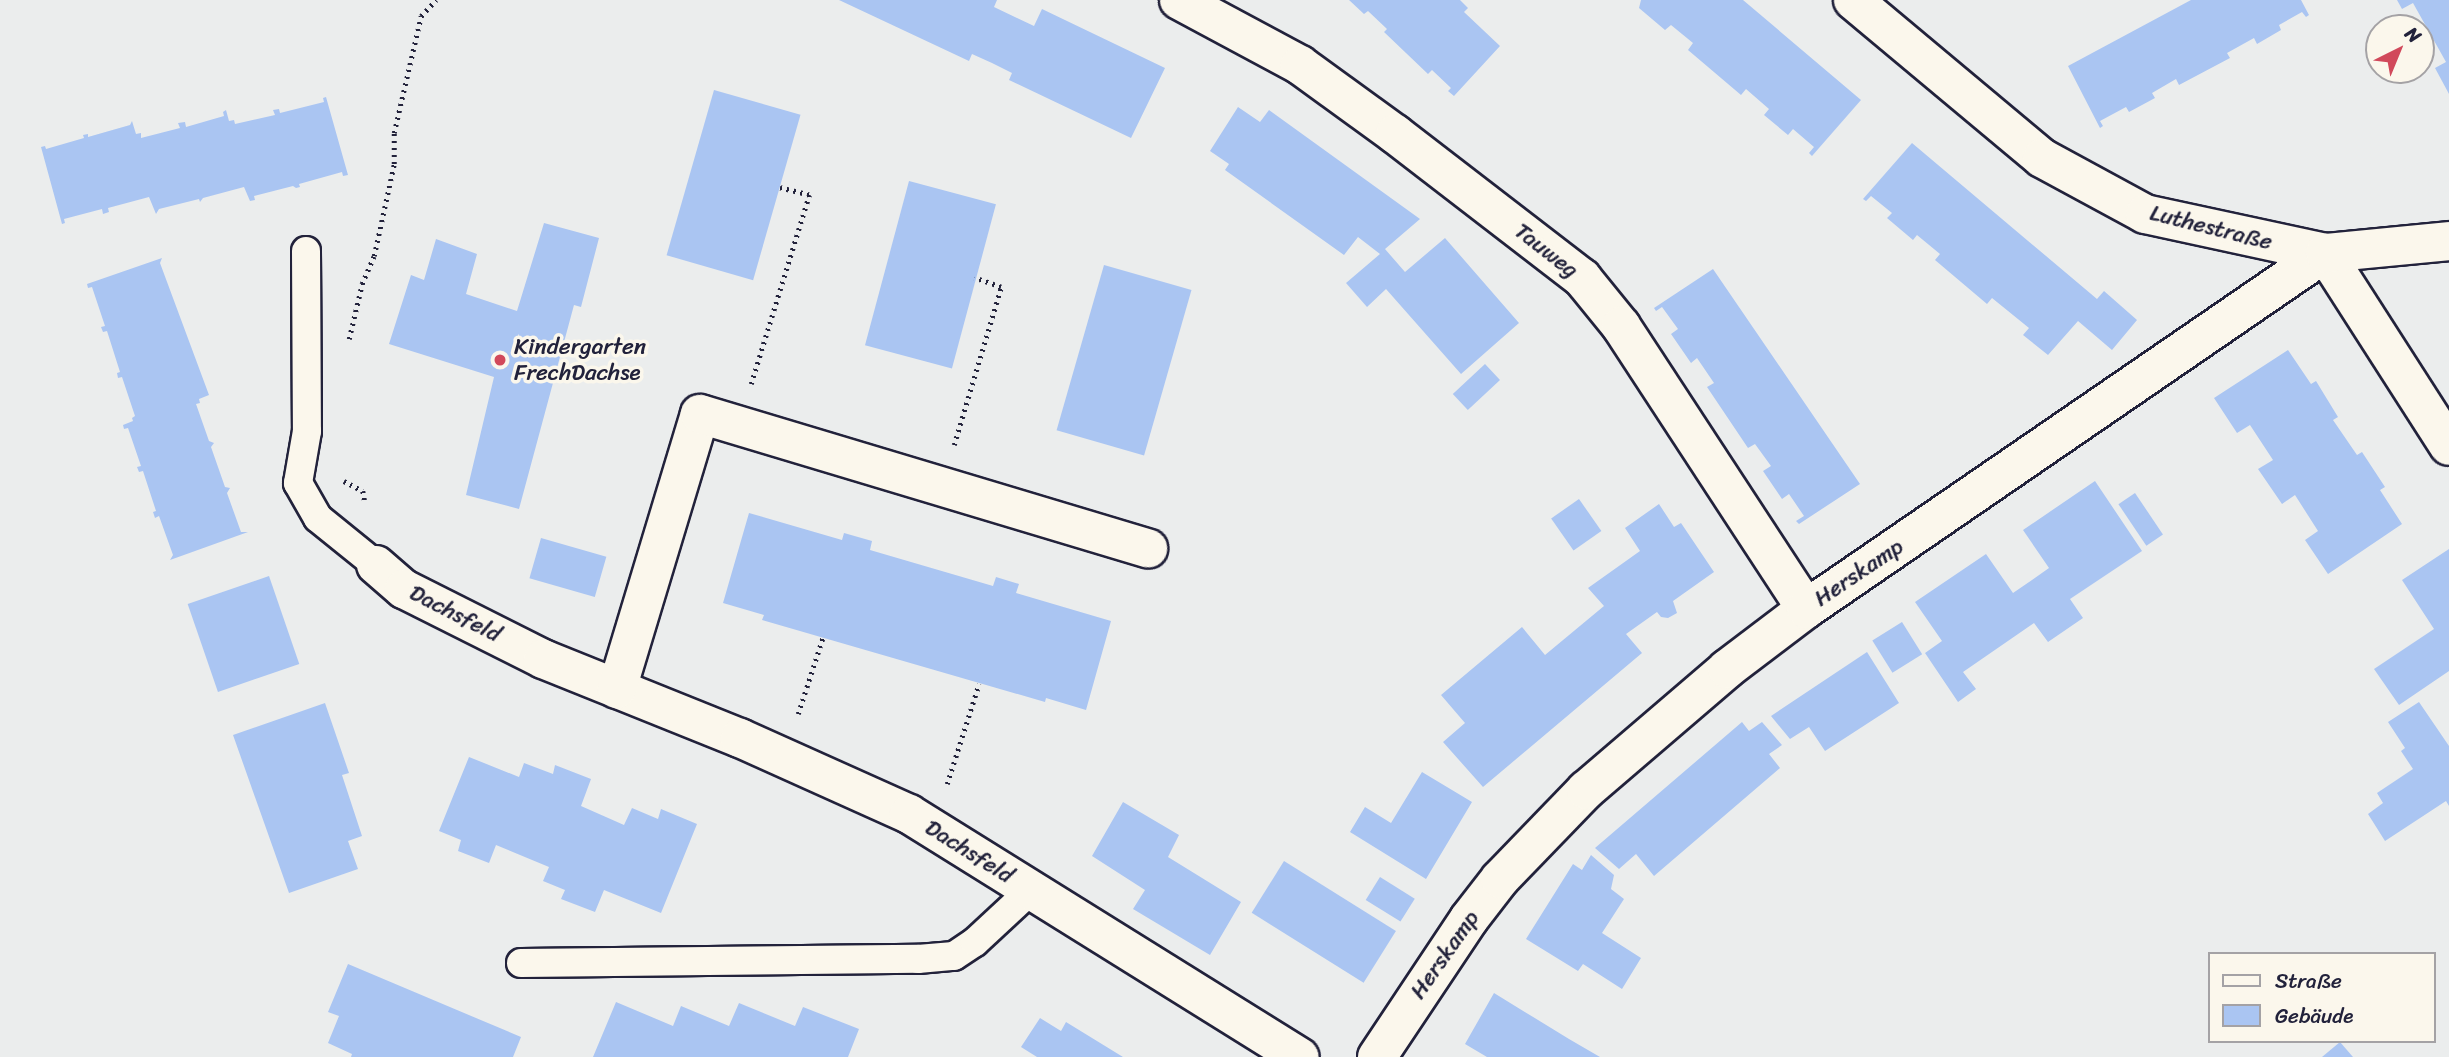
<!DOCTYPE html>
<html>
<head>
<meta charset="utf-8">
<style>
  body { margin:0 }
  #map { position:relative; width:2449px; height:1057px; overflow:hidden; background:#ebeded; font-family:Sriracha,sans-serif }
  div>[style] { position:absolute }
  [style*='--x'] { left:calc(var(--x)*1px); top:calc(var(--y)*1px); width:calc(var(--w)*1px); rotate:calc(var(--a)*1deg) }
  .building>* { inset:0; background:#aac5f2; transform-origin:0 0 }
  .path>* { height:4.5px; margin-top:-2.25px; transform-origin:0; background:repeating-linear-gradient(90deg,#22223b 0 2px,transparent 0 7px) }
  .roads { filter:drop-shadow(2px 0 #22223b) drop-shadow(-2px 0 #22223b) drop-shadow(0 2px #22223b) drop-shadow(0 -2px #22223b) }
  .service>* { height:28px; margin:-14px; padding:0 14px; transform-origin:14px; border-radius:14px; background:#fbf7ec }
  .minor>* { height:38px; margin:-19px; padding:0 19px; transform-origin:19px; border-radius:19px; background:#fbf7ec }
  .dots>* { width:19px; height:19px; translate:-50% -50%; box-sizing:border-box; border:4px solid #fbf7ec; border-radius:50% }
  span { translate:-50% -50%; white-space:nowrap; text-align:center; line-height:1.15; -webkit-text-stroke:7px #fbf7ec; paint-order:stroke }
  .street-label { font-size:23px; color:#22223b }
  .poi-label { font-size:23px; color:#22223b }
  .left { translate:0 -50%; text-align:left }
  .legend { position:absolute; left:2208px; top:952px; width:228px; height:91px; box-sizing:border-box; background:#fbf7ec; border:2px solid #a4a2a5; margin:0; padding:9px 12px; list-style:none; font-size:21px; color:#22223b }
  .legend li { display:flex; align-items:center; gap:14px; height:35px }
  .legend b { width:35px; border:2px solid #a4a2a5 }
  .north { position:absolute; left:2365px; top:14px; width:70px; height:70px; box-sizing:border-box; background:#fbf7ec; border:2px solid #a4a2a5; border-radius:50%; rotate:43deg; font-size:19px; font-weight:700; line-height:28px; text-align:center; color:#22223b }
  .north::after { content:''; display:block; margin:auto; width:24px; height:32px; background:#d1495b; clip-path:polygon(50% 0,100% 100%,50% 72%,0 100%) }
</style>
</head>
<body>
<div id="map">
  <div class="building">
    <i style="clip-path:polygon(839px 0,997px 0,994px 7px,1034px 26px,1042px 9px,1165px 68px,1131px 138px,1009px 80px,1012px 73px,992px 63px,972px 54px,969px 61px)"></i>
    <i style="clip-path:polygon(1349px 0,1460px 0,1468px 8px,1464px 12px,1500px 46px,1454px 96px,1448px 91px,1451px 88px,1432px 70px,1428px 74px,1384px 32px,1387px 29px,1368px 11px,1364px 14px)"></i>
    <i style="clip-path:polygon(1641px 0,1743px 0,1861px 100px,1812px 156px,1809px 153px,1814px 147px,1793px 129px,1788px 135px,1764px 115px,1769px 109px,1746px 89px,1741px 95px,1688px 50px,1693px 43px,1671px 25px,1665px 30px,1639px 8px)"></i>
    <i style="clip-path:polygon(2191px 0,2301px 0,2309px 15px,2306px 17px,2302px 12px,2279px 25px,2281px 30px,2257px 44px,2254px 38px,2227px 53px,2230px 58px,2179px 85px,2176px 79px,2152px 93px,2155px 98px,2129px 112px,2126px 107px,2100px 121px,2103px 126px,2100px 128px,2068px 66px)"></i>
    <i style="clip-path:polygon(2397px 0,2449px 0,2449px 94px,2435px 68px,2446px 62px,2413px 3px,2402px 9px)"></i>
    <i style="left:714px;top:90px;width:90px;height:172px;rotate:16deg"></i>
    <i style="clip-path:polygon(326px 97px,348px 175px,343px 176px,342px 172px,299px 184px,300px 187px,296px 188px,293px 186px,254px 196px,255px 200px,250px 201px,244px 187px,203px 198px,200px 202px,199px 199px,159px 209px,156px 214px,149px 197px,108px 208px,109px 212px,103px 214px,102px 209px,64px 219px,65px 223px,62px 224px,41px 147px,45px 146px,46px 149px,84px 138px,83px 135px,88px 134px,88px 137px,130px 125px,132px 121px,136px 134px,141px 133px,141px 138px,180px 128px,178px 123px,185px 122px,186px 127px,224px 116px,223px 112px,226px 110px,229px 121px,234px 120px,235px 124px,275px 115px,273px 110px,279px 109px,280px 113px,324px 102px,323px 98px)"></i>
    <i style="clip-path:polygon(1238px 107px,1260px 122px,1269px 110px,1420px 219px,1385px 249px,1405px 272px,1445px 238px,1519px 323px,1461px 374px,1386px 289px,1367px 307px,1346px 283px,1380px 254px,1358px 237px,1344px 255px,1225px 170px,1229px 164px,1210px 151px)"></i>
    <i style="clip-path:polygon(1912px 143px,2097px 299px,2104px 291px,2137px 320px,2112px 350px,2078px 321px,2048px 355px,2023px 335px,2029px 328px,1992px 298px,1987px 304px,1935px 260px,1940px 254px,1917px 235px,1913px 240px,1887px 218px,1892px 213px,1871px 196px,1866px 201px,1863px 199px)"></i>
    <i style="left:909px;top:181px;width:90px;height:170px;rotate:15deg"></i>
    <i style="clip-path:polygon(544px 223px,599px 238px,581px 307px,574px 305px,519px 509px,466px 495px,494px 377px,389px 344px,411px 275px,424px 280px,436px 239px,477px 254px,466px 294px,517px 311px)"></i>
    <i style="clip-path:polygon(162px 258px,160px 263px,209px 395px,199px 399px,200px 403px,196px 404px,209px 441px,214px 443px,211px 447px,225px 487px,230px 488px,227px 493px,241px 532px,248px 532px,170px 560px,173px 555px,159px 516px,155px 518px,153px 512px,156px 511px,143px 471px,139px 472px,137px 467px,141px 466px,128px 428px,124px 429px,123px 425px,133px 421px,132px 418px,135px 416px,122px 377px,118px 378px,117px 373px,120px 372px,107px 331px,103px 332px,101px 327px,105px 326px,92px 287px,88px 288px,87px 284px)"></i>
    <i style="left:1104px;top:265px;width:91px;height:172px;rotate:16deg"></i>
    <i style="clip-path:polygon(1713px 269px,1860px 484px,1799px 524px,1796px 521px,1804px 516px,1789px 494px,1782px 499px,1763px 471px,1771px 466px,1755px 444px,1748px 448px,1707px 387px,1714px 383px,1697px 358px,1691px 363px,1671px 334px,1678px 329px,1662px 307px,1656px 311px,1654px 308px)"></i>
    <i style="clip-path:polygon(2288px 350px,2311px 384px,2316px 381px,2338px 417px,2333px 420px,2357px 455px,2362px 452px,2385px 487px,2380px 490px,2402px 524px,2328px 574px,2305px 540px,2318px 531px,2295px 495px,2282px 504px,2258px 469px,2273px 460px,2250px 425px,2237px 433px,2214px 398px)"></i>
    <i style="left:1485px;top:364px;width:22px;height:44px;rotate:47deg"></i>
    <i style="clip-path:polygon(2095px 481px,2142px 551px,2070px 599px,2083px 618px,2048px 642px,2034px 623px,1963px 672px,1976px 689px,1958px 702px,1925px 653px,1942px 641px,1915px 602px,1986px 554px,2013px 593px,2032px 580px,2049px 568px,2023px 530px)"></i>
    <i style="left:2135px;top:493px;width:50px;height:20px;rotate:56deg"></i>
    <i style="left:1579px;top:499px;width:39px;height:34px;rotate:55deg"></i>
    <i style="clip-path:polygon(1659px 504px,1674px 527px,1681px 523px,1714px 572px,1673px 601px,1677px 613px,1668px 618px,1661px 617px,1657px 612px,1626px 634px,1642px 653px,1483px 787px,1443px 742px,1465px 723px,1441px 695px,1522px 627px,1545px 655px,1604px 606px,1588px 588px,1640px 551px,1625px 528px)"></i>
    <i style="clip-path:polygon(749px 513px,842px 540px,844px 533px,872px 541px,870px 550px,993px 586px,996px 577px,1019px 584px,1016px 593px,1111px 621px,1086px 710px,1046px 698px,1045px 702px,762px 620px,764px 615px,723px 603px)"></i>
    <i style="left:541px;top:538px;width:68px;height:42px;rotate:16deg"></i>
    <i style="clip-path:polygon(2449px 549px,2449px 671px,2399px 705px,2374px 669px,2434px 629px,2402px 580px)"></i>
    <i style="left:269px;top:576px;width:93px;height:86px;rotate:71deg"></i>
    <i style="left:1902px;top:622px;width:38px;height:35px;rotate:58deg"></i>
    <i style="clip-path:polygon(1867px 652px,1899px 703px,1825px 751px,1809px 727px,1790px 739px,1771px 716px)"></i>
    <i style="clip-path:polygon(2419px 702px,2449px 746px,2449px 806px,2446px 801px,2385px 841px,2368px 814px,2383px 803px,2377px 793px,2413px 769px,2401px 751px,2405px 748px,2388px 722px)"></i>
    <i style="clip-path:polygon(325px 703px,349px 773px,342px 775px,362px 836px,348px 841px,358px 869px,289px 893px,233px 735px)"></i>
    <i style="clip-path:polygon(1742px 722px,1749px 731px,1762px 722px,1782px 745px,1769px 754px,1780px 768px,1654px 876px,1636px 854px,1619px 869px,1595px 848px)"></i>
    <i style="clip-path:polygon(469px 757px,519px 777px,524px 763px,553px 774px,555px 765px,591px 779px,581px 806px,624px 825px,632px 808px,658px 819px,661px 809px,697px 824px,661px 913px,604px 890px,595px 912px,561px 899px,565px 890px,543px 881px,549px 867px,496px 845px,489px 863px,458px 851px,461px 840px,439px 831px)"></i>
    <i style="clip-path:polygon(1422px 772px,1472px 802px,1426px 879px,1350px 832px,1365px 807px,1391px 823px)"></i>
    <i style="clip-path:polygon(1123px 802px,1179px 835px,1168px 857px,1241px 902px,1210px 955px,1133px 909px,1145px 890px,1092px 856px)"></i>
    <i style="clip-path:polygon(1591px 855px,1614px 875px,1611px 889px,1624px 899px,1602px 933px,1641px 958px,1622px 989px,1583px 964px,1578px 971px,1526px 939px,1573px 864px,1582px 870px)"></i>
    <i style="left:1284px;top:861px;width:132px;height:61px;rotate:32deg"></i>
    <i style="left:1380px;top:877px;width:41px;height:27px;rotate:32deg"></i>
    <i style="clip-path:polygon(348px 964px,521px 1037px,513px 1057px,351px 1057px,352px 1054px,328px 1043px,339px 1016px,328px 1012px)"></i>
    <i style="clip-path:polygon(1494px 993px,1569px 1039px,1600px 1057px,1487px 1057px,1465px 1044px)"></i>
    <i style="clip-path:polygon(616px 1002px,673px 1026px,681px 1006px,729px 1026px,739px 1003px,795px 1026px,803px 1007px,859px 1029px,848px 1057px,593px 1057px)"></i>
    <i style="clip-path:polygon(1040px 1018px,1061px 1031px,1066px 1022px,1123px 1057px,1037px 1057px,1021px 1047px)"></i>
    <i style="clip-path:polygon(2340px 1042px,2353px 1057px,2322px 1057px)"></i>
  </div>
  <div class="path">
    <i style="--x:349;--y:339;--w:57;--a:-76.7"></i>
    <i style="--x:362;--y:284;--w:30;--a:-67"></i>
    <i style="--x:374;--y:256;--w:94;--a:-77.7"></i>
    <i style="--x:394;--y:164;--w:31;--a:-90"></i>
    <i style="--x:394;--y:133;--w:120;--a:-77"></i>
    <i style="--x:421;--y:16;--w:22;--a:-47"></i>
    <i style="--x:751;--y:384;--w:198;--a:-72.9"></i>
    <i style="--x:809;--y:195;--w:30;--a:-166"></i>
    <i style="--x:954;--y:445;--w:165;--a:-73.4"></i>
    <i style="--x:1001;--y:287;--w:28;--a:-161"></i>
    <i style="--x:344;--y:481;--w:21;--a:28"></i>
    <i style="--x:363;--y:491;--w:11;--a:80"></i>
    <i style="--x:798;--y:714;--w:81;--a:-72"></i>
    <i style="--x:947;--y:784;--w:105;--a:-72.3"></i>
  </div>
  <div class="roads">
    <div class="service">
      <i style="--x:306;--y:251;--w:180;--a:89.7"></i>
      <i style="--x:307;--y:431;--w:53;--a:99.8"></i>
      <i style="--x:298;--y:483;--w:40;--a:60.3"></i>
      <i style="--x:318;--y:518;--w:75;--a:39"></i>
      <i style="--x:521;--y:963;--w:397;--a:-0.6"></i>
      <i style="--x:918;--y:959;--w:36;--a:-5"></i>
      <i style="--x:954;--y:956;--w:25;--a:-34"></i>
      <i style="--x:975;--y:942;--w:76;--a:-42.9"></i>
    </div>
    <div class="minor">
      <i style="--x:1179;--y:0;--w:137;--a:28.2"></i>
      <i style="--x:1300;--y:65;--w:117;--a:36"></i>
      <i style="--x:1395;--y:134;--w:236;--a:37.6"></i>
      <i style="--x:1582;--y:278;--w:62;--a:50.9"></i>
      <i style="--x:1621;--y:326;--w:338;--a:56.8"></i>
      <i style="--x:1853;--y:0;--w:246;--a:39.9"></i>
      <i style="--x:2042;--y:158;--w:117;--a:28.5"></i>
      <i style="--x:2145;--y:214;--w:184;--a:12.2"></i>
      <i style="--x:2325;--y:253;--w:229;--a:57.3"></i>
      <i style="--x:376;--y:565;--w:37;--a:41"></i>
      <i style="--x:404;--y:589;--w:156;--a:26.7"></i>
      <i style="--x:543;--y:659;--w:212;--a:21.9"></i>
      <i style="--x:740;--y:738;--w:185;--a:24.2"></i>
      <i style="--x:909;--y:814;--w:460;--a:31.9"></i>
      <i style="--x:617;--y:689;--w:287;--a:-73.2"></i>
      <i style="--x:700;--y:414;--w:468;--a:16.7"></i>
      <i style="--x:1377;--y:1057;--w:166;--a:-56.3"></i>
      <i style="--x:1469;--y:919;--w:51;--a:-52.2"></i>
      <i style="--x:1500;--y:879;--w:124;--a:-46"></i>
      <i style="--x:1586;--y:790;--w:186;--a:-40.6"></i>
      <i style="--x:1727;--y:669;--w:99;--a:-37.2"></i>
      <i style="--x:1806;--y:609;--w:629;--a:-34.45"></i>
      <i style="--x:2325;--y:253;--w:125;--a:-5.5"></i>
    </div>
  </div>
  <div class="dots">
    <i style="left:500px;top:360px;background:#d1495b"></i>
  </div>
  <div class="street-label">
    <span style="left:2211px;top:228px;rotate:14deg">Luthestraße</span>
    <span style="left:1546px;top:251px;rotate:38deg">Tauweg</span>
    <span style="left:1859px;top:573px;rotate:-34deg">Herskamp</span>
    <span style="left:455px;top:614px;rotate:27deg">Dachsfeld</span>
    <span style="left:969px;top:852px;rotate:32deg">Dachsfeld</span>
    <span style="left:1445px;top:955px;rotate:-55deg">Herskamp</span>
  </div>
  <div class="poi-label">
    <span class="left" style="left:514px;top:360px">Kindergarten<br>FrechDachse</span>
  </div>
  <ul class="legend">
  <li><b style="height:9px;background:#fbf7ec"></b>Straße</li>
  <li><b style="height:19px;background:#aac5f2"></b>Gebäude</li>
  </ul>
  <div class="north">N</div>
</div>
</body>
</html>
